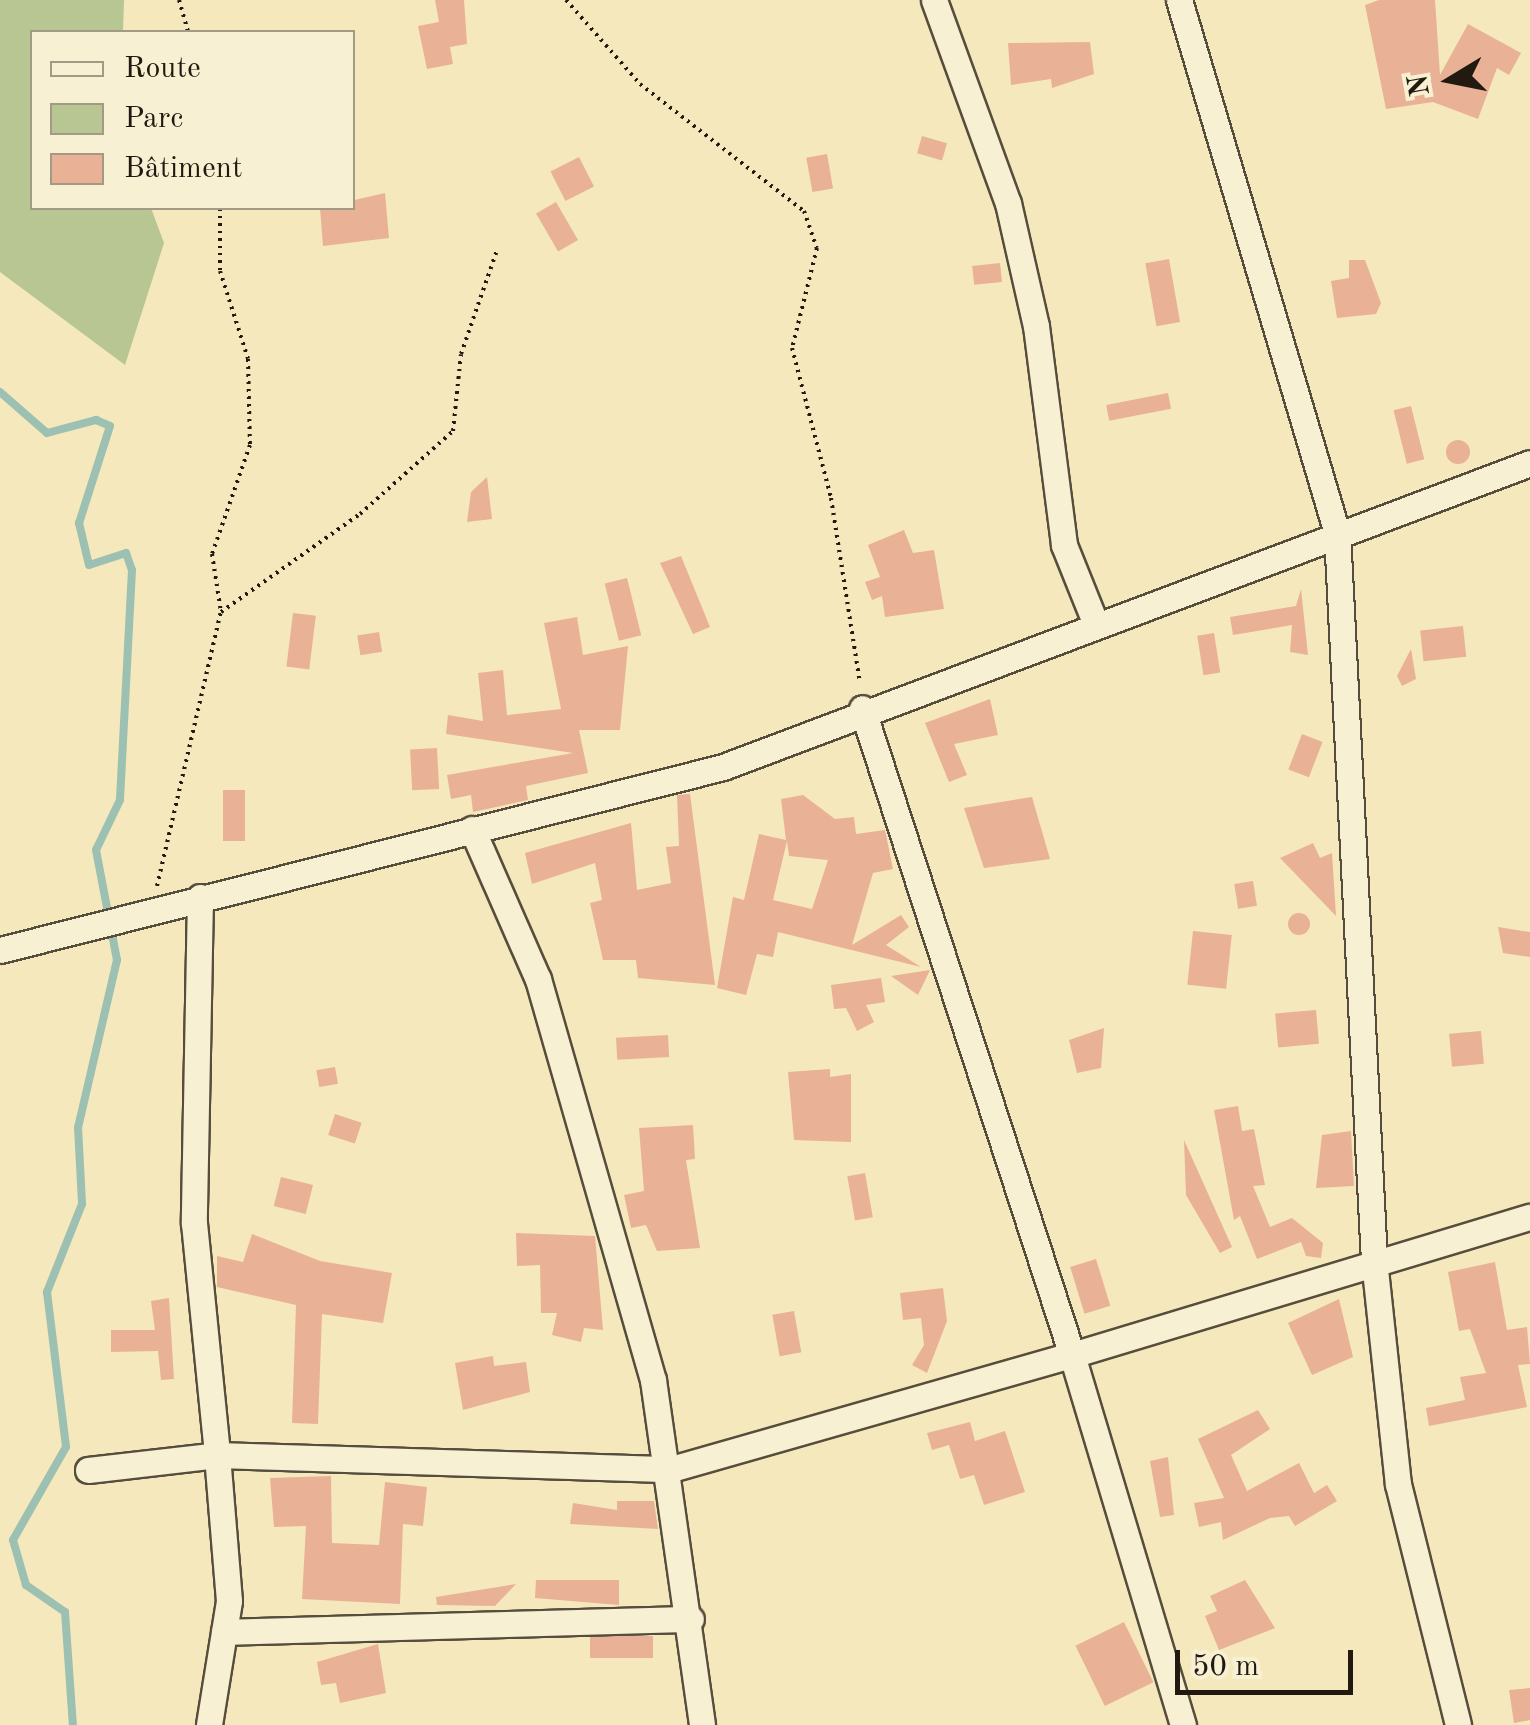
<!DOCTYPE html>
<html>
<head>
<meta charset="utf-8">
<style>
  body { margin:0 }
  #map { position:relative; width:1530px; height:1725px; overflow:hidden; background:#f5e8bc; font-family:"Old Standard TT",serif }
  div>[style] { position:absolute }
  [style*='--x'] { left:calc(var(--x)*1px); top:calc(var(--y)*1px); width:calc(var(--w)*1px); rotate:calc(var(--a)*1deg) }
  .green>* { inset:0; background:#b8c693 }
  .stream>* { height:8px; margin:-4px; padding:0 4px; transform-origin:4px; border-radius:4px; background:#9cc0b1 }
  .building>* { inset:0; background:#e9b296; transform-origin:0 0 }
  .round { border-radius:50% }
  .path>* { height:4px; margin-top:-2px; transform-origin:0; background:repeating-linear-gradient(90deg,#221911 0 2.5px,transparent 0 7.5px) }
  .roads { filter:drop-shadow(2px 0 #574d3c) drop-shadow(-2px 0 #574d3c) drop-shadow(0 2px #574d3c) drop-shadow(0 -2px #574d3c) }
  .street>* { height:25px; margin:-12.5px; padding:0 12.5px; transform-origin:12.5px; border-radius:12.5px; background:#f8f0d3 }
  span { translate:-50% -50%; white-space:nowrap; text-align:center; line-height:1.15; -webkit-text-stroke:9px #f8f0d3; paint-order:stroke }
  .legend { position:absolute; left:30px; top:30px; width:325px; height:180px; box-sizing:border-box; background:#f8f0d3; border:2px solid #a29a85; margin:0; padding:12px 18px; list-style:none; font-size:30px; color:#221911 }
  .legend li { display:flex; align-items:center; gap:20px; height:50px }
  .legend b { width:50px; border:2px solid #a29a85 }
  .north { position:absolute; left:1400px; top:30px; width:100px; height:100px; -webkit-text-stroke:8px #f8f0d3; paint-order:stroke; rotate:260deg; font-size:28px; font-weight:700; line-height:40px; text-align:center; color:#221911 }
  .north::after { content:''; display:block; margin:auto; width:35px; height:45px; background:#221911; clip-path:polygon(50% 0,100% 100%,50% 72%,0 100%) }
  .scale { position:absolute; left:1175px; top:1650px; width:178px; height:45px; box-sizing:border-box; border:5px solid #221911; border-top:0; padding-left:12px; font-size:30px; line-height:35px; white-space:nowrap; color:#221911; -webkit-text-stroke:8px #f8f0d3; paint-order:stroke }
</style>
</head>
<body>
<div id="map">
  <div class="green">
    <i style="clip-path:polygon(0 0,124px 0,123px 32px,32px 32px,32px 208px,151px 208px,164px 243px,125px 365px,0 272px)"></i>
  </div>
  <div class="stream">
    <i style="--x:0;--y:392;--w:62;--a:41.1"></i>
    <i style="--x:47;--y:433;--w:51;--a:-14.9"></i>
    <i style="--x:96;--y:420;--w:15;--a:23"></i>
    <i style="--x:110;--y:426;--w:102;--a:107.7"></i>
    <i style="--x:79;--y:523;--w:43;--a:76.6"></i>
    <i style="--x:89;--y:565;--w:39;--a:-18"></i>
    <i style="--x:126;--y:553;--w:18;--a:71"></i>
    <i style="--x:132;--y:570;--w:230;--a:93"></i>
    <i style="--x:120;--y:800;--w:55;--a:115.6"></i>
    <i style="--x:96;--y:850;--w:112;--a:79.2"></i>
    <i style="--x:117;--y:960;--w:171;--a:103.1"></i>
    <i style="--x:78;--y:1127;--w:77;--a:87"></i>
    <i style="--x:82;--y:1204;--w:95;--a:111.7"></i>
    <i style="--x:47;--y:1292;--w:156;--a:83"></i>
    <i style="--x:66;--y:1447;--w:107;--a:119.7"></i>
    <i style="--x:13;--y:1540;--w:47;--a:73.9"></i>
    <i style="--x:26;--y:1585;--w:47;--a:34.7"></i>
    <i style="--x:65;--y:1612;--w:113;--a:86"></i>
  </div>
  <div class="building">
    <i style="clip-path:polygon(435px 0,464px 0,467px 44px,450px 47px,453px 64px,427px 69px,418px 26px,439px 22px)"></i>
    <i style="clip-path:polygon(1379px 0,1435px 0,1440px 75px,1468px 24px,1521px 53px,1509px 75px,1497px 68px,1478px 119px,1433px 102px,1386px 109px,1365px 5px)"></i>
    <i style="clip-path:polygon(1090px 42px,1094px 74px,1052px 88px,1051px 79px,1011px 85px,1008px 43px)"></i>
    <i style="left:922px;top:136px;width:26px;height:18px;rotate:16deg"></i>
    <i style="left:827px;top:154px;width:35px;height:21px;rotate:80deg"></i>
    <i style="left:579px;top:157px;width:33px;height:32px;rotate:63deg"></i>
    <i style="clip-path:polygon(385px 193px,389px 238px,323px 246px,320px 208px)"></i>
    <i style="left:556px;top:202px;width:44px;height:23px;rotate:60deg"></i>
    <i style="left:1169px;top:259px;width:64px;height:24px;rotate:80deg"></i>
    <i style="clip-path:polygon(1349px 260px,1365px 260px,1381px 303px,1376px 314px,1337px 318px,1331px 281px,1349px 278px)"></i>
    <i style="left:1000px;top:263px;width:19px;height:28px;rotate:84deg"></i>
    <i style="left:1168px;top:393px;width:16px;height:63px;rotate:79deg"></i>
    <i style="left:1411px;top:406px;width:55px;height:18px;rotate:76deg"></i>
    <i class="round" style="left:1446px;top:440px;width:24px;height:24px"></i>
    <i style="clip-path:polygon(487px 477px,492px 519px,467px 522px,471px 492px)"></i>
    <i style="clip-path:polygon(904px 530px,913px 553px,934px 550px,944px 609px,885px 617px,882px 596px,872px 600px,865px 582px,880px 577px,868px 545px)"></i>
    <i style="clip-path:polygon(681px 556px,710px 627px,693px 634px,660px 563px)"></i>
    <i style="left:627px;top:578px;width:59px;height:23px;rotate:76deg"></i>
    <i style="clip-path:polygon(1301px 589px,1308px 655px,1290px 652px,1292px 625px,1233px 635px,1230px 617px,1296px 606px)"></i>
    <i style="left:293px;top:613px;width:23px;height:54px;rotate:7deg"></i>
    <i style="clip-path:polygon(577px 617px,583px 655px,628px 646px,620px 730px,579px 730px,588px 773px,526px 786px,528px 800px,473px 812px,471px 795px,451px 799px,447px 775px,573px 753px,446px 734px,448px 715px,483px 721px,478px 673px,503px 670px,507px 715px,561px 709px,544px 623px)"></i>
    <i style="left:1463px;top:626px;width:31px;height:43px;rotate:84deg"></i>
    <i style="left:379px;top:632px;width:20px;height:22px;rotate:81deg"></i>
    <i style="left:1214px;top:633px;width:40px;height:17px;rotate:81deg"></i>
    <i style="clip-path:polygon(1411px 649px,1416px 679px,1402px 686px,1397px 676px)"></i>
    <i style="clip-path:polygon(990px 699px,998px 735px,954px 744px,967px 775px,949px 782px,925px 723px)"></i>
    <i style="left:1302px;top:734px;width:22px;height:38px;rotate:21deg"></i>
    <i style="left:437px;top:748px;width:41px;height:27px;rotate:87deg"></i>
    <i style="left:223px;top:790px;width:22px;height:51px"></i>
    <i style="clip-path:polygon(690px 794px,715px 985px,638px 978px,636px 960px,603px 960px,590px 903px,602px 900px,595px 863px,532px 884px,525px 853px,631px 823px,637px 890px,671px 883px,666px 847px,679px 846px,677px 795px)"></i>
    <i style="clip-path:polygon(evenodd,803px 795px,835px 819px,854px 817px,856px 834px,885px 830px,893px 869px,873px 873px,852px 945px,901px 915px,909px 927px,886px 945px,921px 967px,778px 932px,773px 957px,757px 954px,746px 995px,717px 988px,733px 897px,744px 900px,759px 834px,786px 840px,781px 799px,803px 795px,787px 841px,789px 856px,828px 860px,812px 909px,773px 900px,787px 841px)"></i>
    <i style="clip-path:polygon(1032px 797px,1050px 859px,984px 868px,964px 808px)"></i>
    <i style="clip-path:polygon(1313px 843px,1320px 858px,1332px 853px,1336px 916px,1280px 858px)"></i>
    <i style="left:1253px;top:881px;width:25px;height:19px;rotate:81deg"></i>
    <i class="round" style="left:1288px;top:913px;width:22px;height:22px"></i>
    <i style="clip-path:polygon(1498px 927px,1530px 932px,1530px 957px,1503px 953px)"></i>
    <i style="left:1193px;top:931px;width:39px;height:54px;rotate:6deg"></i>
    <i style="clip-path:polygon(930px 970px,918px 995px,891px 976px)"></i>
    <i style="clip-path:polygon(881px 978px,885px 1002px,866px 1005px,874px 1022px,857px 1031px,846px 1008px,834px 1009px,831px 985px)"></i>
    <i style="left:1316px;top:1010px;width:34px;height:41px;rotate:85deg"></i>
    <i style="clip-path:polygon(1104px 1028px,1101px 1068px,1077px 1073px,1069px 1040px)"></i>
    <i style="left:1481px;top:1031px;width:33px;height:32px;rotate:85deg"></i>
    <i style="left:668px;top:1035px;width:22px;height:52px;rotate:87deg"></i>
    <i style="left:335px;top:1067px;width:17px;height:19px;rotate:80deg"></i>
    <i style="clip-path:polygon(830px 1069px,830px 1077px,851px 1074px,851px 1142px,794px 1140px,788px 1072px)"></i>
    <i style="clip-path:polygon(1238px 1106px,1242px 1131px,1254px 1129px,1265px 1185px,1253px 1186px,1270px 1227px,1292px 1218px,1323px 1243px,1321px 1258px,1306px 1256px,1301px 1242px,1257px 1259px,1240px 1216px,1234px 1220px,1214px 1110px)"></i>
    <i style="left:335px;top:1114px;width:28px;height:22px;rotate:18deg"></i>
    <i style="clip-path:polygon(693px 1125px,695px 1159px,686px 1160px,700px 1248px,657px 1251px,646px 1225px,631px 1228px,624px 1195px,644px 1191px,639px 1128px)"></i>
    <i style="clip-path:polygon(1351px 1131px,1354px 1186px,1316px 1188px,1322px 1135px)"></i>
    <i style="clip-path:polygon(1184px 1140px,1232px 1247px,1220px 1253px,1186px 1195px)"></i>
    <i style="left:865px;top:1173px;width:45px;height:18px;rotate:80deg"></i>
    <i style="left:281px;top:1177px;width:33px;height:30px;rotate:14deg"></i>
    <i style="clip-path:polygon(516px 1233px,595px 1236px,603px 1330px,584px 1328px,581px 1342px,552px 1335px,557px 1313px,541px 1313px,540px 1265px,517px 1266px)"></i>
    <i style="clip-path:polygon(252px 1234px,320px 1261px,392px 1273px,383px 1323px,322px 1314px,318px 1424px,292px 1423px,296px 1305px,217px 1287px,217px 1256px,243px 1262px)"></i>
    <i style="left:1096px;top:1259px;width:49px;height:27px;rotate:73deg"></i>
    <i style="clip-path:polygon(1495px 1262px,1507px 1330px,1527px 1327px,1530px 1364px,1518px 1365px,1527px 1407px,1429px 1426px,1426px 1408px,1465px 1400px,1460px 1377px,1486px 1373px,1470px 1329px,1459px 1331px,1448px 1272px)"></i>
    <i style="clip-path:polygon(943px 1288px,947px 1321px,927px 1373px,912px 1365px,924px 1345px,921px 1318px,903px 1320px,900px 1293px)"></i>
    <i style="clip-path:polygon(169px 1298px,174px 1379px,161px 1380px,158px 1351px,111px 1352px,111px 1330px,155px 1330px,151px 1301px)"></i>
    <i style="clip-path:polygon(1339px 1299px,1353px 1357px,1312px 1375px,1288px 1323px)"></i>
    <i style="left:794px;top:1311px;width:42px;height:22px;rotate:80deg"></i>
    <i style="clip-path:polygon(493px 1356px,494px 1366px,526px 1362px,530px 1392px,463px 1410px,455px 1363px)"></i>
    <i style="clip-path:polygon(1258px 1410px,1270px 1429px,1231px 1455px,1247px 1491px,1299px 1463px,1314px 1493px,1327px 1485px,1337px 1501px,1295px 1526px,1289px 1516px,1270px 1518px,1223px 1540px,1221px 1522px,1199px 1527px,1194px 1503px,1224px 1498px,1198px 1439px)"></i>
    <i style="clip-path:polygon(970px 1422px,975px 1441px,1005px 1431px,1025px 1492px,984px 1505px,974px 1475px,960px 1479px,949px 1445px,932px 1450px,927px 1433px)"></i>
    <i style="clip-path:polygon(1168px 1457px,1174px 1515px,1160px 1517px,1150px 1461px)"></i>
    <i style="clip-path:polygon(331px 1476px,332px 1543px,379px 1545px,385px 1482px,427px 1487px,423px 1526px,403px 1524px,400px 1604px,302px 1599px,306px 1526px,274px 1527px,270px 1478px)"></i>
    <i style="clip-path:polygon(617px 1501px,654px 1501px,658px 1529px,570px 1524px,573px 1503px,617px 1510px)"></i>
    <i style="clip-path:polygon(536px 1580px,619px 1580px,619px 1605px,535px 1598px)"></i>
    <i style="clip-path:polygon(1245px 1580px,1275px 1628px,1219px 1650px,1205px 1616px,1217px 1611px,1210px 1596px)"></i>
    <i style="clip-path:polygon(516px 1584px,495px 1606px,437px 1605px,436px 1597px)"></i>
    <i style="left:1124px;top:1622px;width:67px;height:54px;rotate:64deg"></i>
    <i style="left:653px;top:1636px;width:22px;height:63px;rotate:90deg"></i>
    <i style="clip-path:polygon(378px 1644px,386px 1693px,340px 1703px,336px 1683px,321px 1685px,317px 1662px)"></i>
    <i style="clip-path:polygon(1530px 1688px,1530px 1720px,1514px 1723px,1509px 1690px)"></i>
  </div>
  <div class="path">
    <i style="--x:179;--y:0;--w:33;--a:74"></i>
    <i style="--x:566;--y:0;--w:112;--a:48.6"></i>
    <i style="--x:640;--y:84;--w:207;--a:37.8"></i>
    <i style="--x:804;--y:211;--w:39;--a:71"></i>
    <i style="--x:817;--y:248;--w:103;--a:104"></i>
    <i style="--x:792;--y:348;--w:155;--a:75.4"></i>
    <i style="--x:831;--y:498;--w:187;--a:81.1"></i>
    <i style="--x:220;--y:208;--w:63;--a:90"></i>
    <i style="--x:220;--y:271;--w:92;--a:72.3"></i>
    <i style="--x:248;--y:359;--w:86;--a:88.7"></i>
    <i style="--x:250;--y:445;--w:115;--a:109.2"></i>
    <i style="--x:212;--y:554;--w:59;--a:81.2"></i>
    <i style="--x:157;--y:886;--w:281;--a:-76.9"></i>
    <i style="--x:221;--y:612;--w:170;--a:-35.2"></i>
    <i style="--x:360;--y:514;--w:125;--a:-41.7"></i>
    <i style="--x:453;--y:431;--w:77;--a:-84.1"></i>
    <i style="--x:461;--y:354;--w:110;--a:-70.9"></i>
  </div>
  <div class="roads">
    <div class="street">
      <i style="--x:934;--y:0;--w:216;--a:70"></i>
      <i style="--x:1008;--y:203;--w:126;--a:77.2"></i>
      <i style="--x:1036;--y:326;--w:221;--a:82.7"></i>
      <i style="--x:1064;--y:545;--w:83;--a:68.1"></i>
      <i style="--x:1179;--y:0;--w:556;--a:73.49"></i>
      <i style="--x:1337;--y:533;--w:728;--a:87.09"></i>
      <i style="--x:1374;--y:1260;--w:225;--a:83.9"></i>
      <i style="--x:1398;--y:1484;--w:248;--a:76"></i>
      <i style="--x:472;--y:829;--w:164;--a:66.3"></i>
      <i style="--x:538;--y:979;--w:417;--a:74"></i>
      <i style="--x:653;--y:1380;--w:348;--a:81.9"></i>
      <i style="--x:200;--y:897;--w:326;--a:91.1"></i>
      <i style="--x:194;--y:1223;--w:233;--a:84.3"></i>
      <i style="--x:217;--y:1455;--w:454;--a:1.8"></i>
      <i style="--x:671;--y:1469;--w:417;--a:-15.9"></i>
      <i style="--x:1072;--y:1355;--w:680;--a:-107.98"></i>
      <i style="--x:0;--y:950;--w:746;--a:-14.2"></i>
      <i style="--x:723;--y:767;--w:862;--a:-20.64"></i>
      <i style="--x:88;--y:1470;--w:130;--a:-6.6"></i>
      <i style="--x:217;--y:1455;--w:146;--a:85.3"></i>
      <i style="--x:229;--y:1601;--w:126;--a:99.2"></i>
      <i style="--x:224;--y:1632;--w:467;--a:-1.6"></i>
      <i style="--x:1183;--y:1725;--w:386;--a:-106.7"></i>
      <i style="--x:1072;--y:1355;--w:478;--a:-16.8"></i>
    </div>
  </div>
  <ul class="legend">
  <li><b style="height:12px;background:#f8f0d3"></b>Route</li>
  <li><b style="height:28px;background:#b8c693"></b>Parc</li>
  <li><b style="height:28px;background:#e9b296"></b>Bâtiment</li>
  </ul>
  <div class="north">N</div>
  <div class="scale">50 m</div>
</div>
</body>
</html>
